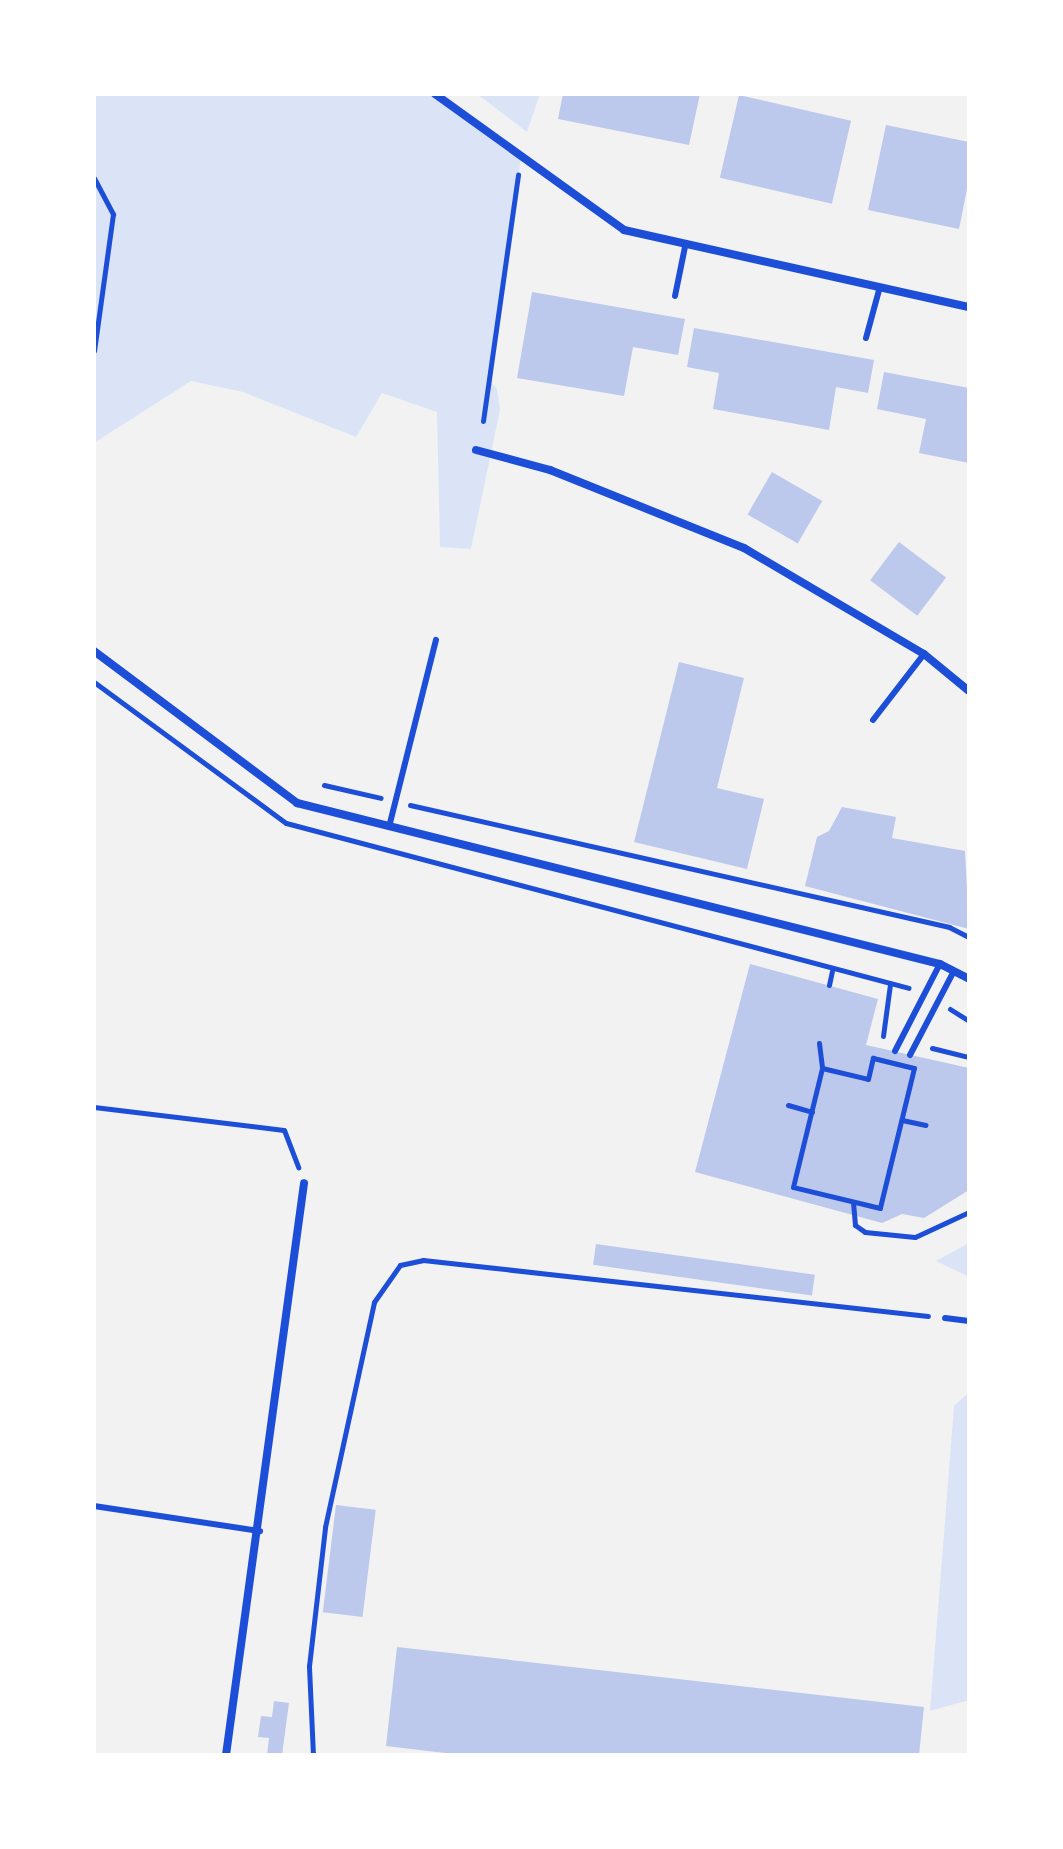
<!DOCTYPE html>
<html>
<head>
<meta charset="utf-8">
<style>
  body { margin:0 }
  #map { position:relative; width:1063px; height:1849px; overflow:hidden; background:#f2f2f2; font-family:"DM Sans",sans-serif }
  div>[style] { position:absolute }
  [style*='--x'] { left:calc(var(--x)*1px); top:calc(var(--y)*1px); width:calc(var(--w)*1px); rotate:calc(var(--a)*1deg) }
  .green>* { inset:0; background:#dbe4f7 }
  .building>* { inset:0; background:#bdc9ec; transform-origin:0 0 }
  .path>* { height:5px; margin:-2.5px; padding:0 2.5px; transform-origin:2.5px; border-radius:2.5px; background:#1d4ed8 }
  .service>* { height:6px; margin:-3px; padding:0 3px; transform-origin:3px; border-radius:3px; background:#1d4ed8 }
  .minor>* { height:8px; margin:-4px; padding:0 4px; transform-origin:4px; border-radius:4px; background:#1d4ed8 }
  span { translate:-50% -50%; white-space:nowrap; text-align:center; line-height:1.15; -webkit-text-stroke:8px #fff; paint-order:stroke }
  .frame { position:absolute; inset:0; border:96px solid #fff; pointer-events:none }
</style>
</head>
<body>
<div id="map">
  <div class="green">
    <i style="clip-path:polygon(94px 94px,435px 94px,521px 157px,490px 381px,497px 389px,500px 410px,471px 549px,440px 547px,437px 412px,382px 393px,356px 437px,243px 392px,191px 381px,94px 443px)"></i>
    <i style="clip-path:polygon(477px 94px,540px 94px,527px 132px)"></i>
    <i style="clip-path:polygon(969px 1243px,969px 1277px,936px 1261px)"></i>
    <i style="clip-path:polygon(969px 1392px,969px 1700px,930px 1711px,954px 1406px)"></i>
  </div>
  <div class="building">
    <i style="clip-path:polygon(563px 94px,700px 94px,689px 145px,558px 119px)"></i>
    <i style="left:739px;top:95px;width:115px;height:85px;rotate:13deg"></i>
    <i style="clip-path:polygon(886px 125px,969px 142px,969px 179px,959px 229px,868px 210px)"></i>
    <i style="clip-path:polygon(532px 292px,685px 319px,678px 355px,633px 347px,624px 396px,517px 378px)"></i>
    <i style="clip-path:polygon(694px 328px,874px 360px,868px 393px,836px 387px,829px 430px,713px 409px,719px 373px,687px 367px)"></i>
    <i style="clip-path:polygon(884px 372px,969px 388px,969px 463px,919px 453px,926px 419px,877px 409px)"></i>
    <i style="left:772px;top:472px;width:58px;height:49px;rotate:30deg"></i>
    <i style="left:899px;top:542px;width:59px;height:48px;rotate:37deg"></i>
    <i style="clip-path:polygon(679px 662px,744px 678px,717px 788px,764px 799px,747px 869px,634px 842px)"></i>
    <i style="clip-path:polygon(842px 807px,896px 817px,892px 838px,965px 851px,969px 929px,805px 886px,817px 837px,829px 831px)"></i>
    <i style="clip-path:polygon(750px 964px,878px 999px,866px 1045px,969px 1068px,969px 1190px,924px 1218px,902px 1214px,882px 1223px,695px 1172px)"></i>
    <i style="left:596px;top:1244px;width:221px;height:21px;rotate:8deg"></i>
    <i style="left:336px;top:1505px;width:40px;height:108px;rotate:7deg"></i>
    <i style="clip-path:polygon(397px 1647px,924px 1707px,919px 1755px,462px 1755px,386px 1746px)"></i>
    <i style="clip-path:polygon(274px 1701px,289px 1703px,282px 1755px,267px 1755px,269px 1738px,258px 1737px,261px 1716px,272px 1717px)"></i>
  </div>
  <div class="path">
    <i style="--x:94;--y:178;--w:41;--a:62.2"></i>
    <i style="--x:113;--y:214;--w:138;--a:97.9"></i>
    <i style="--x:483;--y:421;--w:249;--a:-81.9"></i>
    <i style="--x:94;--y:682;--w:238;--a:36.3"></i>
    <i style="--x:286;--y:823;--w:644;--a:14.83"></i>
    <i style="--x:324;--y:785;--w:58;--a:12.8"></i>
    <i style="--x:410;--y:805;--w:553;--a:12.75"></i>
    <i style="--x:949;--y:927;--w:22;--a:27"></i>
    <i style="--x:829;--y:985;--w:14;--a:-78"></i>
    <i style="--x:950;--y:1009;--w:22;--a:32"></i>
    <i style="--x:883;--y:1036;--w:52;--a:-82.3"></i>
    <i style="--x:819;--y:1043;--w:25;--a:83"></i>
    <i style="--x:932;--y:1048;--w:38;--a:14"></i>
    <i style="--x:873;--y:1058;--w:42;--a:13.7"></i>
    <i style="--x:914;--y:1068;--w:144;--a:103.7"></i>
    <i style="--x:880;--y:1208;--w:89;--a:-166.4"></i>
    <i style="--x:793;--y:1187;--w:122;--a:-76.3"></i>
    <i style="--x:822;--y:1068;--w:47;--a:13.4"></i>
    <i style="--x:868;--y:1079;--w:22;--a:-77"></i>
    <i style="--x:788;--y:1105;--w:25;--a:16"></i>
    <i style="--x:94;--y:1107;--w:191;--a:6.9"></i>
    <i style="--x:284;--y:1130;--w:40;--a:69"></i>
    <i style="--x:902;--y:1120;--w:24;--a:12"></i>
    <i style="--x:853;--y:1202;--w:23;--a:85"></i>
    <i style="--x:855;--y:1225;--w:12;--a:35"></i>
    <i style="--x:865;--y:1232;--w:50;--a:5.7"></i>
    <i style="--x:915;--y:1237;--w:60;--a:-24.8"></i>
    <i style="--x:313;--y:1755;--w:89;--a:-92.6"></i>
    <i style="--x:309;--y:1666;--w:140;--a:-83.4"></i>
    <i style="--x:325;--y:1527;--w:230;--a:-77.7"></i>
    <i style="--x:374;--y:1302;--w:45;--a:-54.9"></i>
    <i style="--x:400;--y:1265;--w:24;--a:-12"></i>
    <i style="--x:423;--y:1260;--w:508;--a:6.33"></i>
  </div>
  <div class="service">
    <i style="--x:675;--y:296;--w:50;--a:-78.5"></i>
    <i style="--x:866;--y:338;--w:50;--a:-74.8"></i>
    <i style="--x:873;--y:720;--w:83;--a:-52.3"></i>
    <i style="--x:389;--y:827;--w:193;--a:-75.9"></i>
    <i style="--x:895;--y:1051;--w:98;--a:-62.7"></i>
    <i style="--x:910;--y:1055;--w:95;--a:-62.4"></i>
    <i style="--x:945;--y:1318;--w:24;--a:7"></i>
    <i style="--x:94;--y:1506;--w:168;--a:8.6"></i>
  </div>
  <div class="minor">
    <i style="--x:435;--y:94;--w:233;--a:35.7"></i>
    <i style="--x:624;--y:230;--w:353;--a:12.6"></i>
    <i style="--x:476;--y:450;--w:77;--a:15.1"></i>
    <i style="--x:550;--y:470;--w:209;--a:21.9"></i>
    <i style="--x:744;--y:548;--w:209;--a:30.5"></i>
    <i style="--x:924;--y:654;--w:58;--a:39.4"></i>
    <i style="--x:94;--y:651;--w:254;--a:36.8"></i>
    <i style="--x:297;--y:803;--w:663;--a:14.06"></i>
    <i style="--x:940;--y:964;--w:33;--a:27"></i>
    <i style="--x:226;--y:1755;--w:577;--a:-82.23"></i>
  </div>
  <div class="frame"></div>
</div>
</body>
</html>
